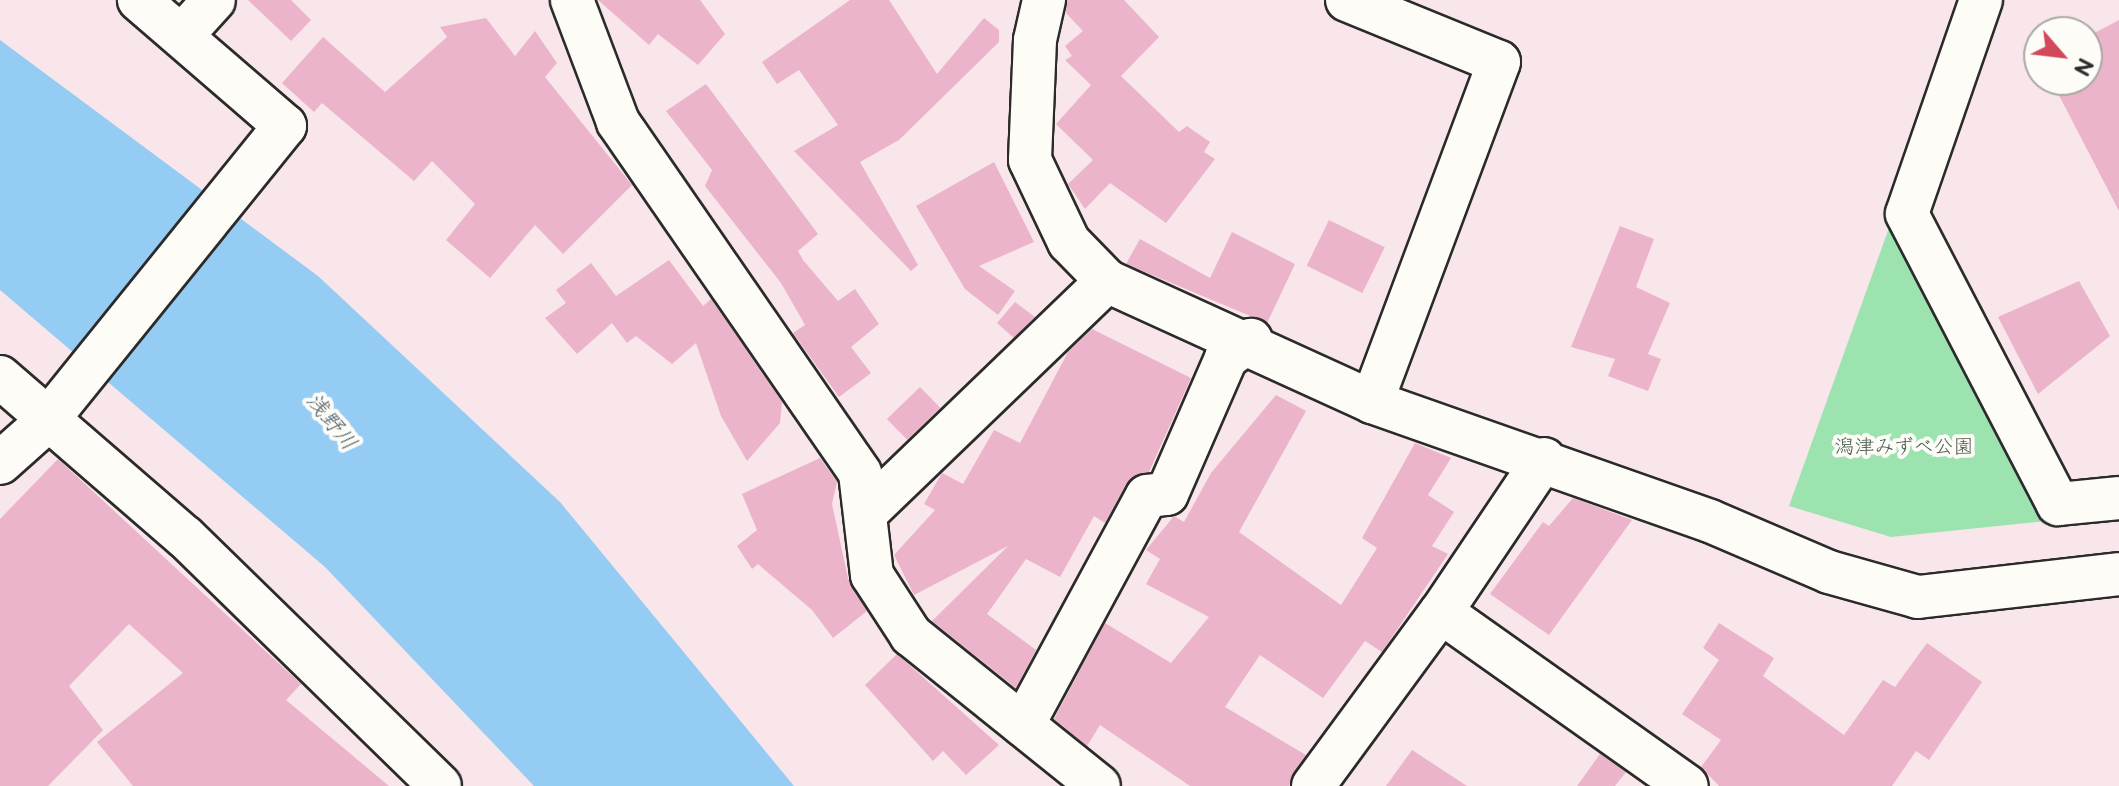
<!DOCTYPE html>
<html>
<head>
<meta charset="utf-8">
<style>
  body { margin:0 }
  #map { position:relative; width:2119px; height:786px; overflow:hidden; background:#f8e6ea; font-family:"Balsamiq Sans","Klee One",sans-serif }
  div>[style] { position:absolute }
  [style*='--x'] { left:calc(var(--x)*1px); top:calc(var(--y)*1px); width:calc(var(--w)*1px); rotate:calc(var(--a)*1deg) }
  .green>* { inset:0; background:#9ce3b0 }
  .water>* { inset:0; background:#95ccf4 }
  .building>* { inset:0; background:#ebb4ca; transform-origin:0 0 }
  .roads { filter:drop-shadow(2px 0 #2b2b2b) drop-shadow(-2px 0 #2b2b2b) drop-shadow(0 2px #2b2b2b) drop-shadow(0 -2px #2b2b2b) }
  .minor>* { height:42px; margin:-21px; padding:0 21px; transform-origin:21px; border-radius:21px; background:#fdfcf7 }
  span { translate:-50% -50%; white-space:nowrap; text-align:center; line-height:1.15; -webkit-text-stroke:8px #fdfcf7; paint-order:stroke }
  .park-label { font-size:20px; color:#47594c }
  .water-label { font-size:22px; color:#4b5b67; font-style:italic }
  .north { position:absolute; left:2023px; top:16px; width:80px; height:80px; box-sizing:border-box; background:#fdfcf7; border:2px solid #a9a8a5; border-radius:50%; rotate:118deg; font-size:22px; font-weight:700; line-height:32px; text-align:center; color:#2b2b2b }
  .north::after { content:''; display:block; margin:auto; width:28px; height:36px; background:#d1495b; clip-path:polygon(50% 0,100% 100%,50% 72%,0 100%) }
</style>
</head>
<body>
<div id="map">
  <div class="green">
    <i style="clip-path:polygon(1889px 228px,2046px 521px,1891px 537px,1789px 506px)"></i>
  </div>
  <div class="water">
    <i style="clip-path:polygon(0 40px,318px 276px,560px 502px,794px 786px,534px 786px,325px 567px,0 290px)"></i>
  </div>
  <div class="building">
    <i style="clip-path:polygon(248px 0,291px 0,311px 20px,291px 41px)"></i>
    <i style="clip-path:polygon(598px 0,700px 0,725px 34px,698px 65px,658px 34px,649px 45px)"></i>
    <i style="clip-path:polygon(850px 0,889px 0,937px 74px,984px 18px,999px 30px,999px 42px,899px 140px,860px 162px,918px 265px,911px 271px,794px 151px,838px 125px,799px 70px,777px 84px,762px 62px)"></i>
    <i style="clip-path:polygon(1067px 0,1124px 0,1159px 37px,1121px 76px,1179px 132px,1187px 126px,1210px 142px,1204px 152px,1215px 159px,1166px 223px,1110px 183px,1085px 209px,1068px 184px,1093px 160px,1056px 124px,1091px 85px,1065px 60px,1072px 56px,1065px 46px,1083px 31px,1066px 13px)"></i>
    <i style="clip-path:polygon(486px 18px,515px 56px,535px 31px,557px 63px,545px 77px,632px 185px,563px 254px,535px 225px,490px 278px,446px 240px,475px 204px,432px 161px,414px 181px,322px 103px,314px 112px,282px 83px,323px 37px,385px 92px,447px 37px,440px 27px)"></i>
    <i style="clip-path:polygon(2119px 20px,2119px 211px,2051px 80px,2087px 80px,2087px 37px)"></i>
    <i style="clip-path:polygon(706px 84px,818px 234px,798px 251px,803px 260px,838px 301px,855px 289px,879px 324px,851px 347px,871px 373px,839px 397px,793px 333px,805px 325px,781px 283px,705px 186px,712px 170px,666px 111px)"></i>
    <i style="clip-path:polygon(994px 162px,1034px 242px,979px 266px,1015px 291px,998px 315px,965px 289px,916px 206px)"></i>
    <i style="left:1329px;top:220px;width:62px;height:51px;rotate:26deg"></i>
    <i style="clip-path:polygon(1620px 226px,1654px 239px,1636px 287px,1670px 303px,1648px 354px,1661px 359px,1648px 391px,1608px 376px,1615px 359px,1571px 347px)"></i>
    <i style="clip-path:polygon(1232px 232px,1295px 264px,1267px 323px,1126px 264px,1140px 239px,1210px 278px)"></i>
    <i style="clip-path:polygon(669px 260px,703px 306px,711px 299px,782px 402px,780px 423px,747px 461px,721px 416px,696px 343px,672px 364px,636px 336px,627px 343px,612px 323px,577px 354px,545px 318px,566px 303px,556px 290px,591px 263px,616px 296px)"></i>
    <i style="clip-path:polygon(2079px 281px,2110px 336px,2038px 394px,1998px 317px)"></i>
    <i style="clip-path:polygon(1015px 302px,1035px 317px,1014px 338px,997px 323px)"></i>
    <i style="clip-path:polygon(1092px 329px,1191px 378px,1149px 472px,1126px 484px,1105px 523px,1094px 516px,1060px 577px,1026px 559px,987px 614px,1036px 650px,1016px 688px,932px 621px,1008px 546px,914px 595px,894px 555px,935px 510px,924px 504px,942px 473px,963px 484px,994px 430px,1020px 443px,1068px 352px)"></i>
    <i style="left:920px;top:387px;width:29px;height:46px;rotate:46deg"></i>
    <i style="clip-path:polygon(1276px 395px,1306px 411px,1239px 532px,1341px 605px,1377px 548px,1362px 538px,1415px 443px,1451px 458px,1428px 495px,1454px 512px,1432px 546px,1448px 554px,1382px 652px,1365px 641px,1323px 698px,1260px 655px,1225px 707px,1306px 755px,1289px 786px,1190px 786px,1100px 725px,1087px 746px,1054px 719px,1105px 623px,1171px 663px,1209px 617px,1146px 584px,1160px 559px,1146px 550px,1174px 516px,1184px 522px,1211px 473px)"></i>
    <i style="clip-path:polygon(820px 458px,837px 482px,832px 504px,848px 578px,867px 611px,833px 638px,812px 610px,758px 564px,752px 569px,737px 546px,757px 530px,742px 494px)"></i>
    <i style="clip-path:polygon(58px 459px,301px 684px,286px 700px,389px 786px,133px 786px,97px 742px,183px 673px,129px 624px,69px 686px,103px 730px,48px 786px,0 786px,0 519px)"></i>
    <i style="clip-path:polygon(1573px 498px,1632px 520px,1549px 635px,1490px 594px,1543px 522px,1549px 526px)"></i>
    <i style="clip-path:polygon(1719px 623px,1774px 658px,1763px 676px,1844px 735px,1883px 680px,1895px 687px,1927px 643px,1982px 682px,1929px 760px,1916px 751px,1892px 786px,1719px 786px,1701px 767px,1721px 740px,1682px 714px,1719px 660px,1703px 648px)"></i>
    <i style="clip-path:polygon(897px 654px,999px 745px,966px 775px,943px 751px,933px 761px,865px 685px)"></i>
    <i style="clip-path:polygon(1412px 750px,1467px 786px,1386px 786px)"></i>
    <i style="clip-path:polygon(1600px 754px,1626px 772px,1615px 786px,1577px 786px)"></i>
  </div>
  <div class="roads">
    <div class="minor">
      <i style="--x:572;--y:0;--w:130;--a:69.3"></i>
      <i style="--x:618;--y:122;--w:426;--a:55.4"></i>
      <i style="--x:860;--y:473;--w:103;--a:83.3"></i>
      <i style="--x:872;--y:575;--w:72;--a:57"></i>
      <i style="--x:911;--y:635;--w:241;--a:38.8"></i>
      <i style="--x:1044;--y:0;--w:41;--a:102.7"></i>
      <i style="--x:1035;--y:40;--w:120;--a:92.4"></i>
      <i style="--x:1030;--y:160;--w:91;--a:64.6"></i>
      <i style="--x:1069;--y:242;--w:54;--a:45.7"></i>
      <i style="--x:1107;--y:281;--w:291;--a:24.5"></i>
      <i style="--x:1372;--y:402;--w:358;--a:19.4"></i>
      <i style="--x:1710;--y:521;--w:129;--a:23.2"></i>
      <i style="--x:1829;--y:572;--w:92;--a:15.7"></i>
      <i style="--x:1918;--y:597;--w:202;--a:-6.5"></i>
      <i style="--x:1347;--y:0;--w:164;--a:22.2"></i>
      <i style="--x:1499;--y:62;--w:363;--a:110.5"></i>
      <i style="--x:1981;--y:0;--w:226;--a:109.1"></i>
      <i style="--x:1907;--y:214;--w:327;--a:62.5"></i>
      <i style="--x:2058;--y:504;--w:61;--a:-5.6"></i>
      <i style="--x:185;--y:32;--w:43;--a:-47.8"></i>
      <i style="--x:0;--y:377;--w:245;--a:40.9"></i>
      <i style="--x:185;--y:537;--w:356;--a:44.3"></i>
      <i style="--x:1544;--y:459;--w:184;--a:123.9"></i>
      <i style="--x:1441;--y:612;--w:301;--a:35.3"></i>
      <i style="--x:0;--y:463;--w:60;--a:-41.6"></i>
      <i style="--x:45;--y:423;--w:382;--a:-51.1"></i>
      <i style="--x:285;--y:126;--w:193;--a:-139.2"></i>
      <i style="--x:870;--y:509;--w:329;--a:-43.9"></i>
      <i style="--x:1023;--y:725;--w:260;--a:-61.6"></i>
      <i style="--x:1147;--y:496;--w:20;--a:-6"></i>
      <i style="--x:1167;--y:494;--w:148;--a:-66.5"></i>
      <i style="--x:1226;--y:358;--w:31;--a:-36"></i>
      <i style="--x:1313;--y:786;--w:216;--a:-53.7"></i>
    </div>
  </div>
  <div class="park-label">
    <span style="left:1904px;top:447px">潟津みずべ公園</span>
  </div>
  <div class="water-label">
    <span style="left:331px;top:422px;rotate:51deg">浅野川</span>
  </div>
  <div class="north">N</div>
</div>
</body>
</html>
